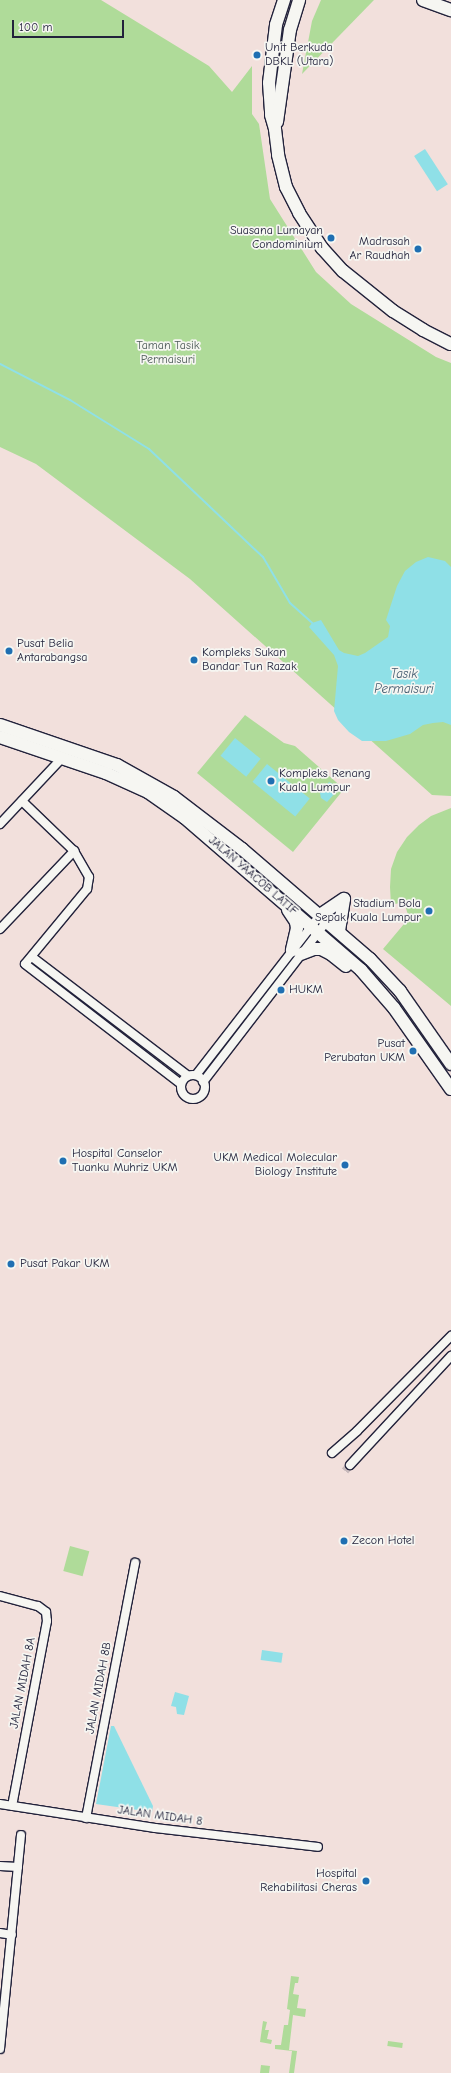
<!DOCTYPE html>
<html>
<head>
<meta charset="utf-8">
<style>
  body { margin:0 }
  #map { position:relative; width:451px; height:2073px; overflow:hidden; background:#f2e0dc; font-family:"Comic Neue",sans-serif }
  div>[style] { position:absolute }
  [style*='--x'] { left:calc(var(--x)*1px); top:calc(var(--y)*1px); width:calc(var(--w)*1px); rotate:calc(var(--a)*1deg) }
  .green>* { inset:0; background:#afdb99; transform-origin:0 0 }
  .water>* { inset:0; background:#8fe0e7; transform-origin:0 0 }
  .stream>* { height:2px; margin:-1px; padding:0 1px; transform-origin:1px; border-radius:1px; background:#8fe0e7 }
  .street-tunnel>* { height:8px; margin-top:-4px; transform-origin:0; background:repeating-linear-gradient(90deg,#c8babc 0 8px,transparent 0 12px) }
  .roads { filter:drop-shadow(1px 0 #22223b) drop-shadow(-1px 0 #22223b) drop-shadow(0 1px #22223b) drop-shadow(0 -1px #22223b) }
  .street>* { height:8px; margin:-4px; padding:0 4px; transform-origin:4px; border-radius:4px; background:#f6f6f2 }
  .street>.ring { margin:-4px; padding:0; box-sizing:content-box; background:none; border:8px solid #f6f6f2; border-radius:50% }
  .secondary>* { height:12px; margin:-6px; padding:0 6px; transform-origin:6px; border-radius:6px; background:#f6f6f2 }
  .dots>* { width:11px; height:11px; translate:-50% -50%; box-sizing:border-box; border:2px solid #f6f6f2; border-radius:50% }
  span { translate:-50% -50%; white-space:nowrap; text-align:center; line-height:1.15; -webkit-text-stroke:3.5px #f6f6f2; paint-order:stroke }
  .poi-label { font-size:12px; color:#22223b }
  .left { translate:0 -50%; text-align:left }
  .right { translate:-100% -50%; text-align:right }
  .park-label { font-size:12px; color:#4c5a57 }
  .street-label { font-size:12px; color:#22223b }
  .water-label { font-size:13px; color:#435b6f; font-style:italic }
  .scale { position:absolute; left:12px; top:20px; width:112px; height:18px; box-sizing:border-box; border:2px solid #22223b; border-top:0; padding-left:5px; font-size:12px; line-height:14px; white-space:nowrap; color:#22223b; -webkit-text-stroke:3px #f6f6f2; paint-order:stroke }
</style>
</head>
<body>
<div id="map">
  <div class="green">
    <i style="clip-path:polygon(0 0,101px 0,209px 66px,232px 92px,252px 66px,252px 114px,259px 124px,270px 199px,316px 272px,351px 304px,436px 357px,451px 363px,451px 796px,432px 795px,190px 579px,36px 464px,0 447px)"></i>
    <i style="clip-path:polygon(321px 0,374px 0,302px 74px,312px 21px)"></i>
    <i style="clip-path:polygon(245px 715px,284px 743px,295px 746px,344px 789px,293px 852px,197px 773px)"></i>
    <i style="clip-path:polygon(451px 808px,451px 1006px,383px 949px,409px 918px,404px 902px,391px 905px,390px 887px,391px 869px,397px 852px,407px 837px,419px 825px,431px 816px)"></i>
    <i style="left:70px;top:1546px;width:20px;height:26px;rotate:15deg"></i>
    <i style="clip-path:polygon(291px 1976px,299px 1977px,298px 1983px,295px 1983px,293px 1994px,299px 1995px,297px 2008px,306px 2009px,305px 2017px,293px 2015px,289px 2050px,297px 2051px,294px 2073px,289px 2073px,292px 2051px,275px 2049px,275px 2045px,281px 2045px,284px 2025px,288px 2025px,290px 2010px,287px 2009px)"></i>
    <i style="clip-path:polygon(263px 2021px,267px 2022px,265px 2030px,269px 2030px,267px 2039px,272px 2040px,271px 2044px,260px 2042px)"></i>
    <i style="left:388px;top:2041px;width:15px;height:5px;rotate:8deg"></i>
    <i style="clip-path:polygon(261px 2065px,270px 2066px,269px 2073px,260px 2073px)"></i>
  </div>
  <div class="water">
    <i style="left:425px;top:149px;width:42px;height:13px;rotate:57deg"></i>
    <i style="clip-path:polygon(428px 557px,445px 561px,451px 567px,451px 725px,443px 722px,433px 723px,423px 725px,410px 734px,386px 741px,362px 741px,349px 732px,338px 720px,334px 711px,338px 666px,334px 655px,309px 627px,312px 623px,321px 620px,339px 650px,344px 653px,358px 656px,365px 653px,388px 637px,390px 626px,386px 620px,397px 586px,405px 571px,416px 562px)"></i>
    <i style="left:235px;top:738px;width:33px;height:23px;rotate:39deg"></i>
    <i style="left:267px;top:764px;width:55px;height:23px;rotate:39deg"></i>
    <i style="clip-path:polygon(329px 782px,335px 785px,337px 791px,327px 802px,321px 798px,320px 793px)"></i>
    <i style="left:262px;top:1650px;width:21px;height:10px;rotate:8deg"></i>
    <i style="clip-path:polygon(175px 1692px,189px 1696px,184px 1715px,177px 1714px,176px 1707px,171px 1706px)"></i>
    <i style="clip-path:polygon(111px 1726px,114px 1726px,153px 1806px,152px 1812px,96px 1804px)"></i>
  </div>
  <div class="stream">
    <i style="--x:0;--y:364;--w:79;--a:27.2"></i>
    <i style="--x:70;--y:400;--w:93;--a:31.8"></i>
    <i style="--x:149;--y:449;--w:157;--a:43.5"></i>
    <i style="--x:263;--y:557;--w:53;--a:59.6"></i>
    <i style="--x:290;--y:603;--w:30;--a:42"></i>
  </div>
  <div class="street-tunnel">
    <i style="--x:345;--y:1471;--w:8;--a:-50"></i>
  </div>
  <div class="roads">
    <div class="street">
      <i style="--x:22;--y:801;--w:72;--a:43.9"></i>
      <i style="--x:74;--y:851;--w:30;--a:60"></i>
      <i style="--x:89;--y:877;--w:12;--a:99"></i>
      <i style="--x:87;--y:889;--w:97;--a:129.6"></i>
      <i style="--x:25;--y:964;--w:197;--a:37.6"></i>
      <i style="--x:0;--y:824;--w:92;--a:-46.8"></i>
      <i style="--x:0;--y:929;--w:108;--a:-46.5"></i>
      <i style="--x:32;--y:957;--w:196;--a:37.3"></i>
      <i style="--x:196;--y:1075;--w:202;--a:-52.2"></i>
      <i class="ring" style="left:181px;top:1075px;width:16px;height:16px"></i>
      <i style="--x:203;--y:1082;--w:203;--a:-52.4"></i>
      <i style="--x:332;--y:1453;--w:33;--a:-41"></i>
      <i style="--x:357;--y:1431;--w:134;--a:-45.3"></i>
      <i style="--x:350;--y:1465;--w:149;--a:-47.2"></i>
      <i style="--x:0;--y:1596;--w:39;--a:15"></i>
      <i style="--x:38;--y:1606;--w:10;--a:37"></i>
      <i style="--x:46;--y:1612;--w:9;--a:84"></i>
      <i style="--x:47;--y:1621;--w:188;--a:100.7"></i>
      <i style="--x:0;--y:1804;--w:157;--a:8.8"></i>
      <i style="--x:155;--y:1828;--w:164;--a:6.6"></i>
      <i style="--x:86;--y:1818;--w:260;--a:-79.1"></i>
      <i style="--x:0;--y:1866;--w:18;--a:3"></i>
      <i style="--x:0;--y:1933;--w:12;--a:9"></i>
      <i style="--x:0;--y:2049;--w:215;--a:-84.4"></i>
    </div>
    <div class="secondary">
      <i style="--x:284;--y:0;--w:26;--a:108"></i>
      <i style="--x:276;--y:25;--w:58;--a:96.9"></i>
      <i style="--x:269;--y:83;--w:32;--a:86"></i>
      <i style="--x:271;--y:115;--w:15;--a:74"></i>
      <i style="--x:275;--y:129;--w:26;--a:83"></i>
      <i style="--x:278;--y:155;--w:33;--a:76"></i>
      <i style="--x:286;--y:187;--w:29;--a:63"></i>
      <i style="--x:299;--y:213;--w:42;--a:56.7"></i>
      <i style="--x:322;--y:248;--w:31;--a:48"></i>
      <i style="--x:343;--y:271;--w:64;--a:38.7"></i>
      <i style="--x:393;--y:311;--w:36;--a:32"></i>
      <i style="--x:423;--y:330;--w:31;--a:27"></i>
      <i style="--x:423;--y:0;--w:30;--a:20"></i>
      <i style="--x:277;--y:122;--w:93;--a:-82"></i>
      <i style="--x:290;--y:30;--w:31;--a:-73"></i>
      <i style="--x:0;--y:725;--w:124;--a:18.9"></i>
      <i style="--x:117;--y:765;--w:65;--a:29.3"></i>
      <i style="--x:174;--y:797;--w:86;--a:37.4"></i>
      <i style="--x:242;--y:849;--w:169;--a:40.7"></i>
      <i style="--x:370;--y:959;--w:44;--a:46.8"></i>
      <i style="--x:400;--y:991;--w:89;--a:55.1"></i>
      <i style="--x:0;--y:737;--w:112;--a:18.8"></i>
      <i style="--x:106;--y:773;--w:46;--a:24.3"></i>
      <i style="--x:148;--y:792;--w:45;--a:35.1"></i>
      <i style="--x:185;--y:818;--w:233;--a:40.8"></i>
      <i style="--x:361;--y:970;--w:50;--a:49"></i>
      <i style="--x:394;--y:1008;--w:99;--a:54.9"></i>
      <i style="--x:288;--y:910;--w:14;--a:56"></i>
      <i style="--x:296;--y:922;--w:6;--a:81"></i>
      <i style="--x:297;--y:928;--w:23;--a:103"></i>
      <i style="--x:320;--y:915;--w:29;--a:-34"></i>
      <i style="--x:339;--y:931;--w:32;--a:-81"></i>
      <i style="--x:301;--y:954;--w:14;--a:-21"></i>
      <i style="--x:314;--y:949;--w:7;--a:0"></i>
      <i style="--x:321;--y:949;--w:11;--a:27"></i>
      <i style="--x:331;--y:954;--w:19;--a:39"></i>
    </div>
  </div>
  <div class="dots">
    <i style="left:257px;top:55px;background:#1f6fb2"></i>
    <i style="left:331px;top:238px;background:#1f6fb2"></i>
    <i style="left:418px;top:249px;background:#1f6fb2"></i>
    <i style="left:9px;top:651px;background:#1f6fb2"></i>
    <i style="left:194px;top:660px;background:#1f6fb2"></i>
    <i style="left:271px;top:781px;background:#1f6fb2"></i>
    <i style="left:429px;top:911px;background:#1f6fb2"></i>
    <i style="left:281px;top:990px;background:#1f6fb2"></i>
    <i style="left:413px;top:1051px;background:#1f6fb2"></i>
    <i style="left:63px;top:1161px;background:#1f6fb2"></i>
    <i style="left:345px;top:1165px;background:#1f6fb2"></i>
    <i style="left:11px;top:1264px;background:#1f6fb2"></i>
    <i style="left:344px;top:1541px;background:#1f6fb2"></i>
    <i style="left:366px;top:1881px;background:#1f6fb2"></i>
  </div>
  <div class="poi-label">
    <span class="left" style="left:265px;top:55px">Unit Berkuda<br>DBKL (Utara)</span>
    <span class="right" style="left:323px;top:238px">Suasana Lumayan<br>Condominium</span>
    <span class="right" style="left:410px;top:249px">Madrasah<br>Ar Raudhah</span>
    <span class="left" style="left:17px;top:651px">Pusat Belia<br>Antarabangsa</span>
    <span class="left" style="left:202px;top:660px">Kompleks Sukan<br>Bandar Tun Razak</span>
    <span class="left" style="left:279px;top:781px">Kompleks Renang<br>Kuala Lumpur</span>
    <span class="right" style="left:421px;top:911px">Stadium Bola<br>Sepak Kuala Lumpur</span>
    <span class="left" style="left:289px;top:990px">HUKM</span>
    <span class="right" style="left:405px;top:1051px">Pusat<br>Perubatan UKM</span>
    <span class="left" style="left:72px;top:1161px">Hospital Canselor<br>Tuanku Muhriz UKM</span>
    <span class="right" style="left:337px;top:1165px">UKM Medical Molecular<br>Biology Institute</span>
    <span class="left" style="left:20px;top:1264px">Pusat Pakar UKM</span>
    <span class="left" style="left:352px;top:1541px">Zecon Hotel</span>
    <span class="right" style="left:357px;top:1881px">Hospital<br>Rehabilitasi Cheras</span>
  </div>
  <div class="park-label">
    <span style="left:168px;top:353px">Taman Tasik<br>Permaisuri</span>
  </div>
  <div class="street-label">
    <span style="left:253px;top:876px;rotate:41deg">JALAN YAACOB LATIF</span>
    <span style="left:23px;top:1683px;rotate:-79deg">JALAN MIDAH 8A</span>
    <span style="left:99px;top:1688px;rotate:-79deg">JALAN MIDAH 8B</span>
    <span style="left:160px;top:1816px;rotate:8deg">JALAN MIDAH 8</span>
  </div>
  <div class="water-label">
    <span style="left:404px;top:682px">Tasik<br>Permaisuri</span>
  </div>
  <div class="scale">100 m</div>
</div>
</body>
</html>
